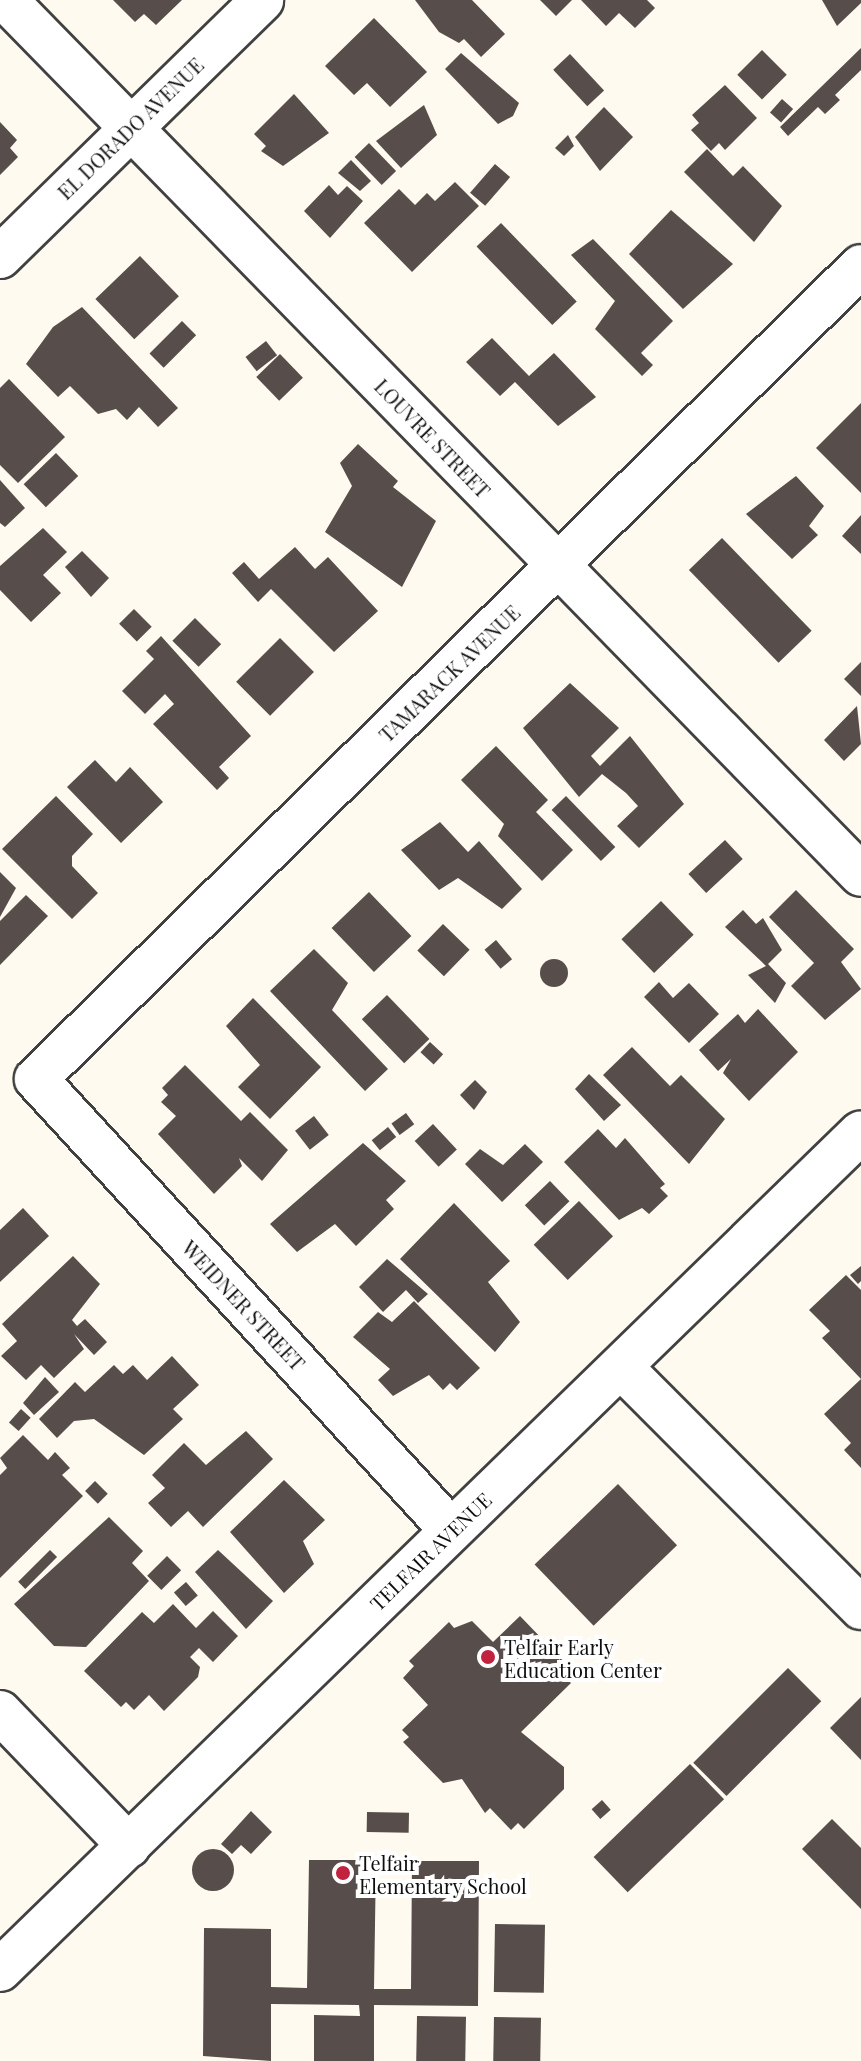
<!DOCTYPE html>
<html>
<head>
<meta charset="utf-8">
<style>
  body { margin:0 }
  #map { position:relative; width:861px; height:2061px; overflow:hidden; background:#fffaef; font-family:"Playfair Display",serif }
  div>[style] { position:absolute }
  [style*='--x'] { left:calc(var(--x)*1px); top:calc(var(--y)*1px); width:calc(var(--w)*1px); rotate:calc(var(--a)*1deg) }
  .building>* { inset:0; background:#574d4a; transform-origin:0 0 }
  .round { border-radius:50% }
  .roads { filter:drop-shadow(2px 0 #414141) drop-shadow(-2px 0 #414141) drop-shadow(0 2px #414141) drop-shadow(0 -2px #414141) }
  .minor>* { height:42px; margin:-21px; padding:0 21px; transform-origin:21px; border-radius:21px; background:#fff }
  .dots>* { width:22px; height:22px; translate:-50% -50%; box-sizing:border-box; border:4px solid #fff; border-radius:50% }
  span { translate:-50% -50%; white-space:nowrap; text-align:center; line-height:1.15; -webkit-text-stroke:8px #fff; paint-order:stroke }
  .street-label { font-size:20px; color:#0e0e0e }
  .poi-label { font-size:20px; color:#0e0e0e }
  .left { translate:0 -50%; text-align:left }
</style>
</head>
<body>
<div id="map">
  <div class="building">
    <i style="clip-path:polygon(113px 0,182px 0,156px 25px,144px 14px,135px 22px)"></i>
    <i style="clip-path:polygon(415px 0,472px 0,505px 34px,481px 57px,464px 39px,459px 43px,439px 32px)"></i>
    <i style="clip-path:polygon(540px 0,572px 0,556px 16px)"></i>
    <i style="clip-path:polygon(581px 0,647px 0,655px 8px,635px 28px,619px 13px,606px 26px)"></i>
    <i style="clip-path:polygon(822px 0,861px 0,861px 3px,837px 26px)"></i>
    <i style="clip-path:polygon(374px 18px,427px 72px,390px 107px,367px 83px,354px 95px,325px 66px)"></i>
    <i style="clip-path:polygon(861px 48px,861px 70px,835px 95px,840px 100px,825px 114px,818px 107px,788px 136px,780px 127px)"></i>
    <i style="left:762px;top:50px;width:35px;height:35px;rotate:45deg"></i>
    <i style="clip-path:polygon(461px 53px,519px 103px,513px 116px,498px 124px,445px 69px)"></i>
    <i style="left:570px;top:54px;width:50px;height:23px;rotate:47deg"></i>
    <i style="clip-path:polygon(725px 85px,757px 118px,725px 150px,719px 143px,711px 151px,691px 130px,699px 123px,692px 115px)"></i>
    <i style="clip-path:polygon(294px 94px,329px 133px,283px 166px,261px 151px,266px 146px,254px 134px)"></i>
    <i style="left:782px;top:99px;width:15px;height:18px;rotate:42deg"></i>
    <i style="clip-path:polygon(424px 105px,437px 135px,401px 168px,376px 141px)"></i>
    <i style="clip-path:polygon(604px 107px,633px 137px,600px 171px,575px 137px)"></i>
    <i style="clip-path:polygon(0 122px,17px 140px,10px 148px,18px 157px,0 175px)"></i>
    <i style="clip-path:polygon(568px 135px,574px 146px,564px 156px,555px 148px)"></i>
    <i style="left:369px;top:143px;width:39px;height:20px;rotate:46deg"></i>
    <i style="clip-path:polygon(707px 149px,733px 176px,743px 166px,782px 206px,754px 242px,684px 172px)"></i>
    <i style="clip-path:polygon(351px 160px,371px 181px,360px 191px,338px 173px)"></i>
    <i style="left:495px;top:164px;width:20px;height:38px;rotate:41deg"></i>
    <i style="clip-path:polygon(455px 182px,479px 206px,412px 272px,364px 223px,399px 189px,415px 205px,427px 193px,435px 201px)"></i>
    <i style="clip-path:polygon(329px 185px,338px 195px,347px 186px,363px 201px,330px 238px,304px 211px)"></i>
    <i style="clip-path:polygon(671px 210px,733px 264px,683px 309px,629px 254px)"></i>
    <i style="left:501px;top:223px;width:109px;height:34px;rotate:46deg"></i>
    <i style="clip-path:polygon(593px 239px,673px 321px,641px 353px,653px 365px,642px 376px,595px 329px,615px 301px,571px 255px)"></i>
    <i style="left:140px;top:256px;width:56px;height:62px;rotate:46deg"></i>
    <i style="clip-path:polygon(82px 307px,178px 408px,158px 427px,139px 407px,127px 420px,116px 409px,98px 414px,70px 386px,58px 397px,26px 364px,53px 327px)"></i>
    <i style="left:182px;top:321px;width:20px;height:46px;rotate:45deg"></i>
    <i style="clip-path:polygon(492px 338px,529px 376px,554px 353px,596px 397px,558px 426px,515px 382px,500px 396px,466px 362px)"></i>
    <i style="left:266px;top:341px;width:18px;height:26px;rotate:52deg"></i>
    <i style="left:280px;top:354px;width:33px;height:33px;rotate:46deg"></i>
    <i style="clip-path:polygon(9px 379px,65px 437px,18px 483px,0 465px,0 388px)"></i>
    <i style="clip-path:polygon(861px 403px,861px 493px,816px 448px)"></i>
    <i style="clip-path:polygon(358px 444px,398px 481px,393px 487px,436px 521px,402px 587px,325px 532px,352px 486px,340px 463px)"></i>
    <i style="left:56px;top:453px;width:32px;height:45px;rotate:46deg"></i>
    <i style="clip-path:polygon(796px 476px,824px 506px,809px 526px,818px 535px,792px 559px,746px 514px)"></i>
    <i style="clip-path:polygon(0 480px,25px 508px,5px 527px,0 523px)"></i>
    <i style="clip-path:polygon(861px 515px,861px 554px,842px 536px)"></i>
    <i style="clip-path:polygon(43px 528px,67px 552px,43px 575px,61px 593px,31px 622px,0 590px,0 566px)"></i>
    <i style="left:722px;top:538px;width:129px;height:46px;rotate:46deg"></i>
    <i style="clip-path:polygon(295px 547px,315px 569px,328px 557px,378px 611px,334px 652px,271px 589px,258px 602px,232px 573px,244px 562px,259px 579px)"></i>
    <i style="clip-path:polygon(82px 551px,109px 578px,91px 597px,65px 567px)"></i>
    <i style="left:134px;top:609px;width:25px;height:21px;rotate:45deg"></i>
    <i style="left:195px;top:618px;width:37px;height:32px;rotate:45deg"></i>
    <i style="clip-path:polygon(161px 636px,251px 736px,219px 767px,229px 778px,217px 790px,153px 724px,174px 704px,165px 694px,145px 714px,122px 691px,154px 659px,146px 651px)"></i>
    <i style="left:280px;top:638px;width:48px;height:62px;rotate:45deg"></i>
    <i style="clip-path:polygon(861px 662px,861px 696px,844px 679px)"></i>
    <i style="clip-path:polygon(570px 683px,619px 728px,591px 756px,600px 766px,630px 736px,684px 804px,639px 848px,617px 826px,638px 806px,626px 793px,602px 774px,579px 797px,523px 728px)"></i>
    <i style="clip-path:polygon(857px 706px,861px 744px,844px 761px,824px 740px)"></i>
    <i style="clip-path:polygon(496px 746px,548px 800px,536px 812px,573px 850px,542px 881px,498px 836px,504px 824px,461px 780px)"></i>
    <i style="clip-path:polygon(95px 760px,116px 782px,130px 767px,163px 802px,121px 843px,67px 787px)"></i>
    <i style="clip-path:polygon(56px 796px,93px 834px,72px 856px,72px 866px,98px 893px,72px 919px,2px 849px)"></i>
    <i style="left:566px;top:796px;width:71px;height:20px;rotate:46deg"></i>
    <i style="clip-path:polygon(440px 822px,468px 852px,479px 841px,522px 889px,502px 909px,458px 878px,439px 890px,401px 850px)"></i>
    <i style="left:725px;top:840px;width:26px;height:50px;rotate:47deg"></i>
    <i style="clip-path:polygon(0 872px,16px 888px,0 917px)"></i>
    <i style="clip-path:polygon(796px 890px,854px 949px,841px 962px,861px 989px,825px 1020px,791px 986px,814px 963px,769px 917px)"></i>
    <i style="left:369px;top:892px;width:61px;height:52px;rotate:46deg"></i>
    <i style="clip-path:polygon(26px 895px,48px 916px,0 965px,0 921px)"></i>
    <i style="left:661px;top:901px;width:47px;height:55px;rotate:46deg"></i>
    <i style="clip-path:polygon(743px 910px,756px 924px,763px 918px,782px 950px,768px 964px,786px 983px,775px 1003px,748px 975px,766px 966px,725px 927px)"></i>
    <i style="left:443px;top:924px;width:37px;height:37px;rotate:44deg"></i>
    <i style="left:496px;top:940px;width:25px;height:15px;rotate:50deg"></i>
    <i style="clip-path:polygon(314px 949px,348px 983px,332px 1010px,388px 1069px,365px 1091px,270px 991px)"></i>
    <i class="round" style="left:540px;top:959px;width:28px;height:28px"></i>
    <i style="clip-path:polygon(659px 982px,673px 998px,689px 983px,719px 1014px,689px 1043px,644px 997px)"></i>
    <i style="left:387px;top:995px;width:61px;height:35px;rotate:46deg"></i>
    <i style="clip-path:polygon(253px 998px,321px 1067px,270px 1119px,238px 1087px,260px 1065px,226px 1026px)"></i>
    <i style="clip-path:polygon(758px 1009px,798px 1052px,749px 1101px,723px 1073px,731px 1059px,718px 1071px,699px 1050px,738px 1014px,745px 1023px)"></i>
    <i style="left:430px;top:1042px;width:18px;height:14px;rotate:43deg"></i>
    <i style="clip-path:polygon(632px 1047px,670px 1086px,681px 1075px,725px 1119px,689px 1164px,603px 1075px)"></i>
    <i style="clip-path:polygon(185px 1065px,241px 1121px,250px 1112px,288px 1150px,262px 1181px,239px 1158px,242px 1166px,214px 1194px,158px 1134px,176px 1116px,161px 1102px,168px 1095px,162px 1088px)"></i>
    <i style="clip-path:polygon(589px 1074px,621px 1105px,604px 1121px,575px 1089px)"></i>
    <i style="clip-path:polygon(475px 1080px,487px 1092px,474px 1110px,460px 1095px)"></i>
    <i style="left:406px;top:1113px;width:14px;height:18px;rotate:54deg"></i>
    <i style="left:314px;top:1116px;width:24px;height:24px;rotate:52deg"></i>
    <i style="left:433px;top:1124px;width:35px;height:25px;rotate:47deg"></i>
    <i style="left:388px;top:1127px;width:13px;height:21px;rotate:51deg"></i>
    <i style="clip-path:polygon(598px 1129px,616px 1148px,625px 1138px,665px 1184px,660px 1188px,668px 1196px,649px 1214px,642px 1208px,619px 1220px,564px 1162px)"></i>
    <i style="clip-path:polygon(363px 1143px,406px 1181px,386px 1200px,394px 1209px,356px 1246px,335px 1224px,297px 1252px,270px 1224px)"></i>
    <i style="clip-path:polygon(525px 1144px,543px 1162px,502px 1202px,465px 1164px,480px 1149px,503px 1165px)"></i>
    <i style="left:550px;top:1181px;width:28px;height:35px;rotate:46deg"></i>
    <i style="left:579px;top:1201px;width:49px;height:63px;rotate:46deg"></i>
    <i style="clip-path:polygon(454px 1203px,510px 1261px,488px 1282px,520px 1322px,495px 1352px,400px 1259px)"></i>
    <i style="clip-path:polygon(23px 1208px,49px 1236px,0 1282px,0 1230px)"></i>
    <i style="clip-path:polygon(73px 1256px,100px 1284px,72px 1320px,77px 1326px,85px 1319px,107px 1342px,94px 1355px,74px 1334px,84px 1349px,54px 1378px,41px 1365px,26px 1380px,1px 1356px,17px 1341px,2px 1324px)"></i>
    <i style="clip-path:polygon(387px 1259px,428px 1294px,418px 1303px,406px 1290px,383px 1312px,359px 1287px)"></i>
    <i style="clip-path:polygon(861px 1266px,861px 1281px,858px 1284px,850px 1275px)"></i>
    <i style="clip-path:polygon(846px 1275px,861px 1290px,861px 1379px,822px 1338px,830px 1331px,809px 1310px)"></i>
    <i style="clip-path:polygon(414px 1301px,480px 1368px,457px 1390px,450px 1383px,443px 1390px,429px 1375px,393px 1396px,378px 1380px,390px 1369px,353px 1337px,378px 1312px,392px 1322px)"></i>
    <i style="clip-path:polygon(172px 1356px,199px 1385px,173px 1409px,183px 1419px,144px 1455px,94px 1419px,74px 1421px,57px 1438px,39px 1419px,75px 1382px,85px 1392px,114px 1365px,123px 1374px,133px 1365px,147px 1380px)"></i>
    <i style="clip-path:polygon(45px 1377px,59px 1392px,34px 1415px,23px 1403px)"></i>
    <i style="clip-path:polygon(861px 1379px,861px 1468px,844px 1450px,851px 1443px,824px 1414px)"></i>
    <i style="left:21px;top:1409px;width:13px;height:18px;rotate:42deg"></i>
    <i style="clip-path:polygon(246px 1431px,273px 1459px,203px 1527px,188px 1511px,171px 1527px,148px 1503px,165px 1488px,152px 1475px,184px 1443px,206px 1465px)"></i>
    <i style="clip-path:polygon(23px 1435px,48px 1460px,55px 1452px,70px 1468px,62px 1475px,83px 1496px,0 1578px,0 1475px,7px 1468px,0 1458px)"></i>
    <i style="clip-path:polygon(284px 1480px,325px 1520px,303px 1541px,314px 1564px,284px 1593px,230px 1532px)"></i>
    <i style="left:95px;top:1481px;width:18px;height:14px;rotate:45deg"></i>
    <i style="left:618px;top:1484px;width:85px;height:116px;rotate:46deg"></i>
    <i style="clip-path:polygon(109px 1517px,143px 1551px,132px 1563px,149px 1581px,86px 1647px,54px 1646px,14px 1604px)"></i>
    <i style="left:50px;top:1550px;width:10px;height:45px;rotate:45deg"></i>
    <i style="clip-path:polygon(218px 1550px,273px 1601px,246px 1629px,195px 1572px)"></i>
    <i style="left:167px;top:1556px;width:20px;height:28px;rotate:45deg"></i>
    <i style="left:186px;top:1582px;width:18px;height:16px;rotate:49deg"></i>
    <i style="clip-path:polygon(173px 1604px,196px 1628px,213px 1611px,238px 1636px,213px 1662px,199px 1648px,190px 1657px,200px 1667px,198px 1677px,164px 1711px,149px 1695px,134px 1710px,126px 1702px,121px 1707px,84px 1671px,142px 1612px,154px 1623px)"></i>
    <i style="clip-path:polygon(520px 1616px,572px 1670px,565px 1677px,571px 1683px,521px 1732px,564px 1767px,564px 1789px,524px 1829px,518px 1823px,511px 1830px,490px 1808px,485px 1813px,462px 1779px,443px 1783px,403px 1742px,409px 1737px,402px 1730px,428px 1705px,403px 1678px,414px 1666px,409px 1661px,449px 1622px,454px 1628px,472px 1621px,493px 1642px)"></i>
    <i style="left:788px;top:1668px;width:47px;height:134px;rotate:45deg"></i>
    <i style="clip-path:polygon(861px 1697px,861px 1760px,830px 1728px)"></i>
    <i style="left:690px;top:1764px;width:49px;height:134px;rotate:46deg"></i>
    <i style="left:602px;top:1800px;width:13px;height:14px;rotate:48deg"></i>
    <i style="clip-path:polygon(251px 1811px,272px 1832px,251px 1854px,241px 1845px,232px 1854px,221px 1844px)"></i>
    <i style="left:367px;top:1812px;width:42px;height:20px;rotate:1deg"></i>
    <i style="clip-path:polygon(832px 1819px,861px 1848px,861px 1909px,802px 1849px)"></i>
    <i class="round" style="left:192px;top:1849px;width:42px;height:42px"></i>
    <i style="clip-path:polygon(309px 1860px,376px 1860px,374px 1989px,411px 1989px,412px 1861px,479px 1861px,478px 2006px,374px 2005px,374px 2061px,314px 2061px,314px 2015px,360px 2016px,359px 2005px,271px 2004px,271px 2061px,203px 2056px,204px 1928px,271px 1929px,271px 1987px,307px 1988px)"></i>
    <i style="left:495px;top:1924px;width:50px;height:68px;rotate:1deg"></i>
    <i style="left:417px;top:2016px;width:49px;height:45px;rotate:1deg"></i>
    <i style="left:494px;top:2017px;width:47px;height:44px;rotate:1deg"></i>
  </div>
  <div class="roads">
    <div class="minor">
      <i style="--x:6;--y:0;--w:1223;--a:45.66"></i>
      <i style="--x:0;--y:257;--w:367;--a:-44.4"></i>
      <i style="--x:622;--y:1368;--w:339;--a:45.1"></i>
      <i style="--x:451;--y:1530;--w:613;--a:-132.62"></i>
      <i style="--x:36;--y:1079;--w:1158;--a:-44.58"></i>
      <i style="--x:0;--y:1712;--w:186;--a:46.1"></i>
      <i style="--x:0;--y:1970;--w:1201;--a:-44.22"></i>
    </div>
  </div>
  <div class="dots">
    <i style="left:488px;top:1657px;background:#c1233e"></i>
    <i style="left:343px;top:1873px;background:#c1233e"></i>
  </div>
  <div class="street-label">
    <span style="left:130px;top:128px;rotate:-44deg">EL DORADO AVENUE</span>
    <span style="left:433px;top:438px;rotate:46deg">LOUVRE STREET</span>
    <span style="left:449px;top:673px;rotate:-44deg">TAMARACK AVENUE</span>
    <span style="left:244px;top:1305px;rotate:47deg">WEIDNER STREET</span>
    <span style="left:430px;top:1551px;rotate:-44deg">TELFAIR AVENUE</span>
  </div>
  <div class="poi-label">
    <span class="left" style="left:504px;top:1658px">Telfair Early<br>Education Center</span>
    <span class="left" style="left:359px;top:1874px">Telfair<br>Elementary School</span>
  </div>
</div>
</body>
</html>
